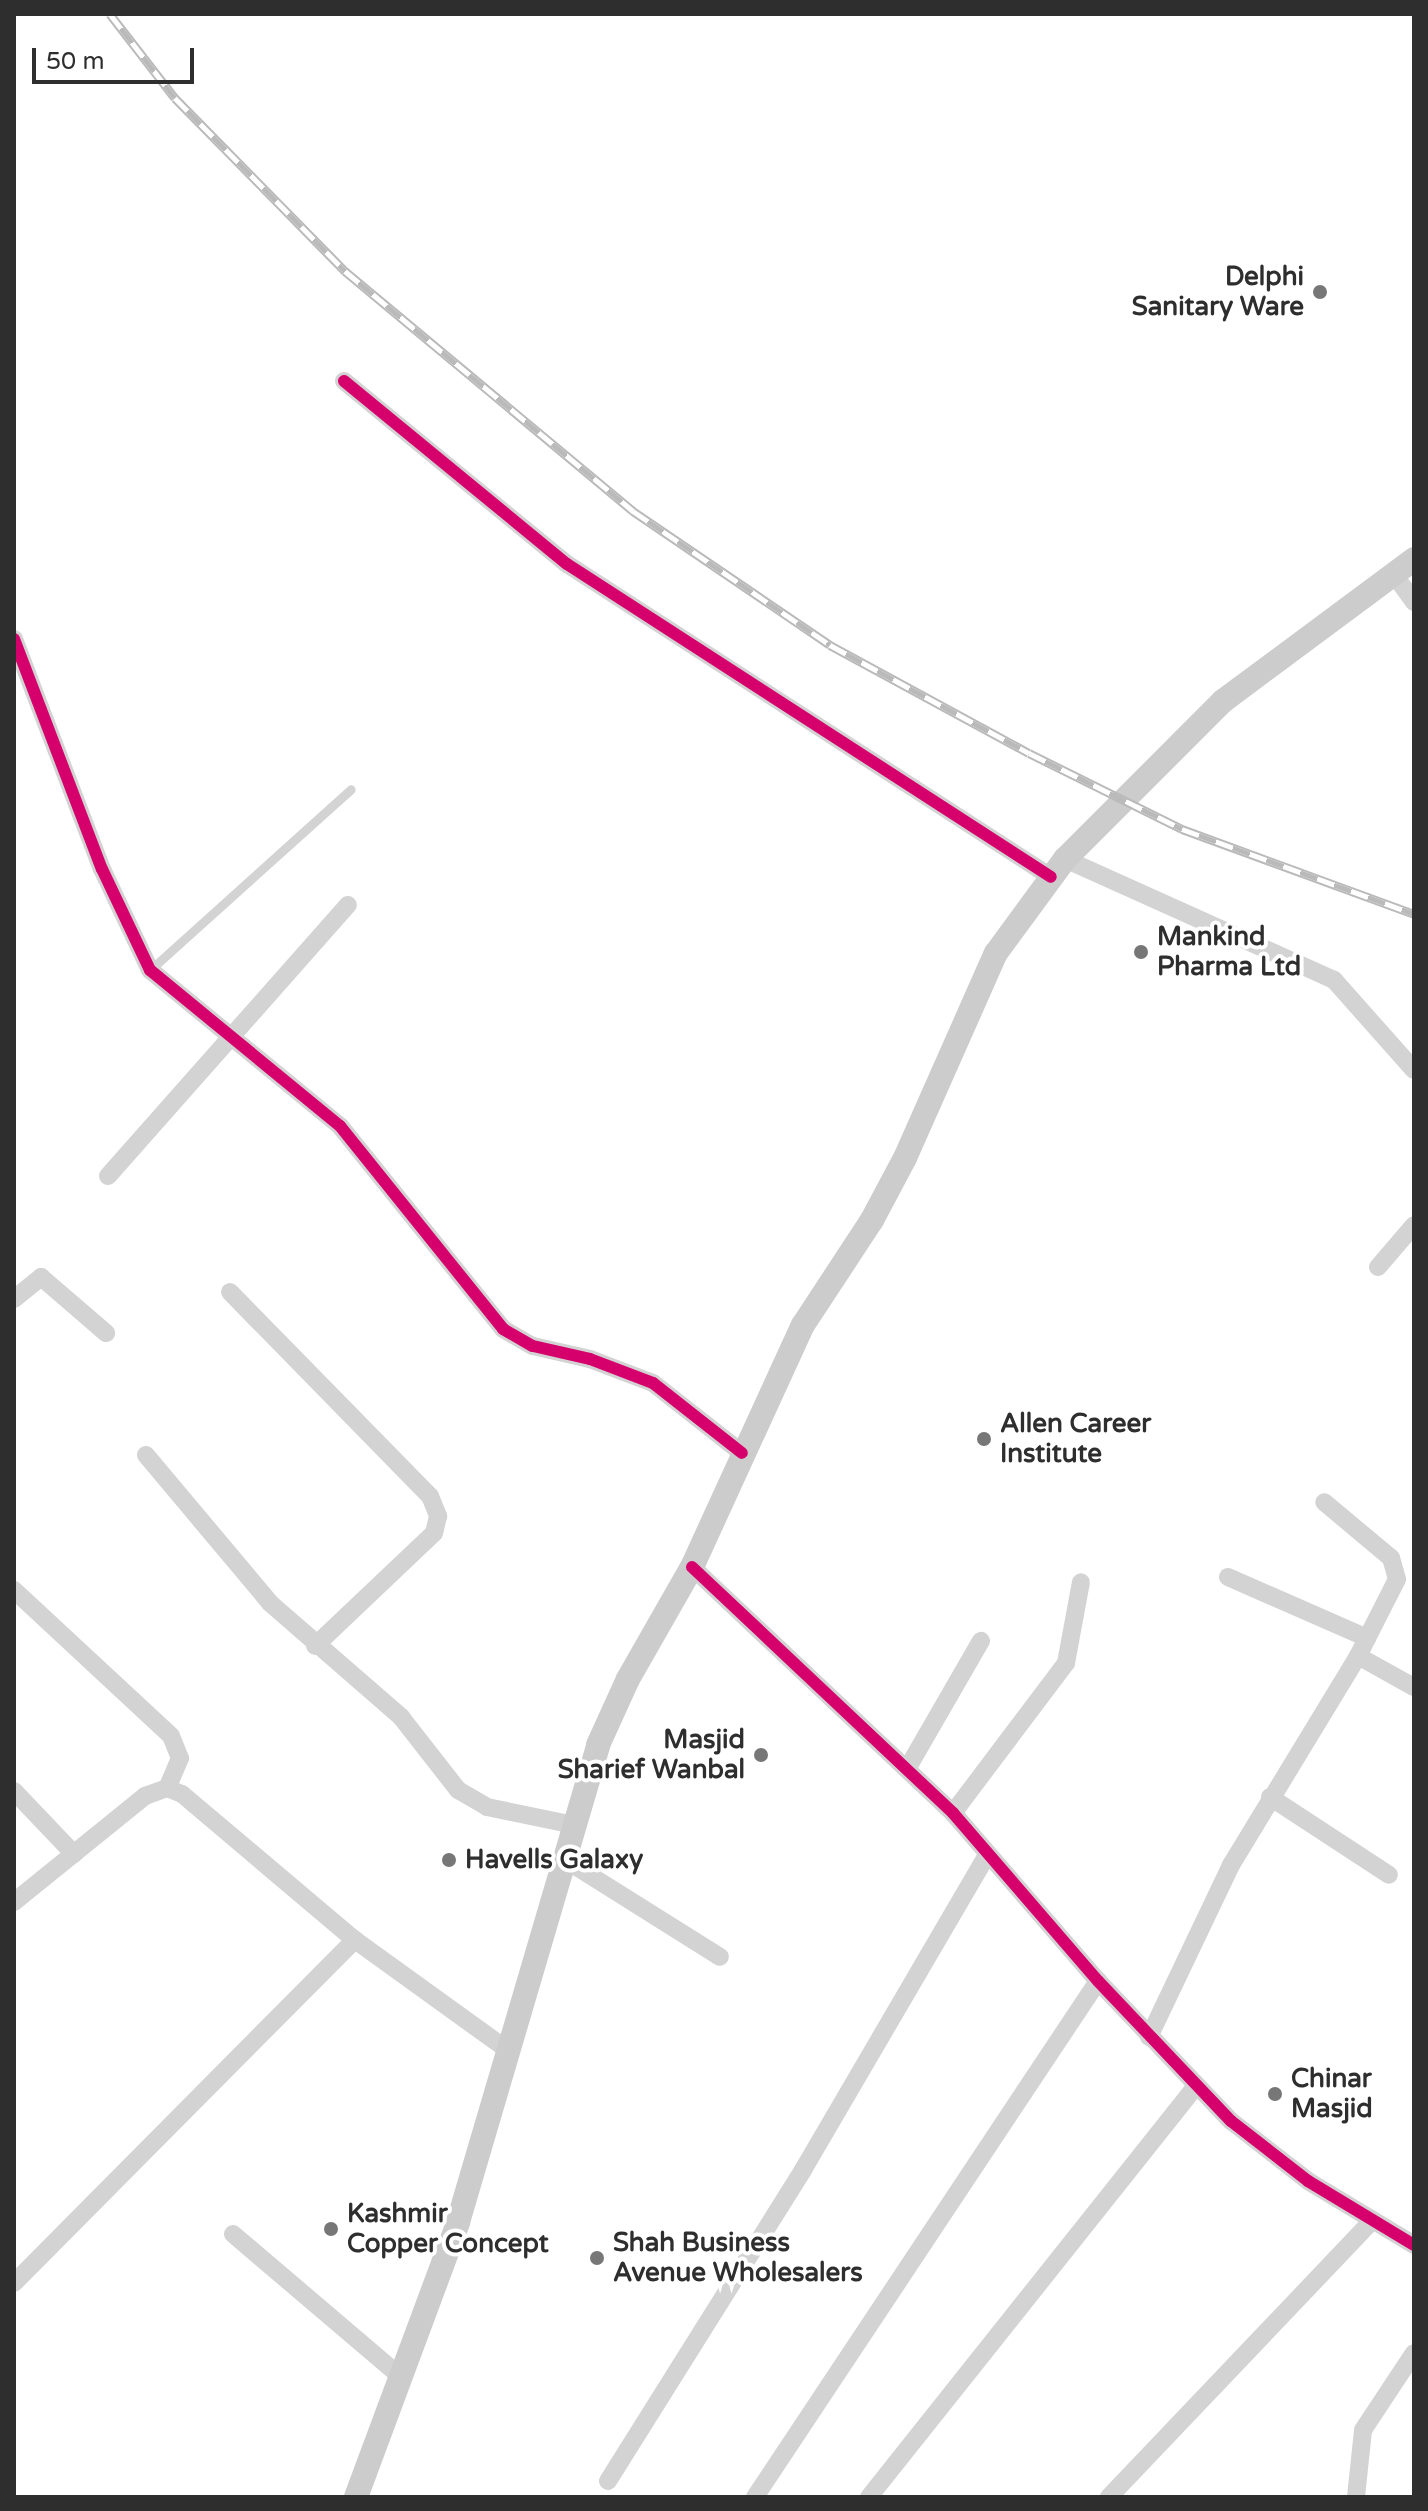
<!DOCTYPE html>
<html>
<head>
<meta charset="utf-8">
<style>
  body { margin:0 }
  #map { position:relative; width:1428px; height:2511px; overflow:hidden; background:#fff; font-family:"Varela Round",sans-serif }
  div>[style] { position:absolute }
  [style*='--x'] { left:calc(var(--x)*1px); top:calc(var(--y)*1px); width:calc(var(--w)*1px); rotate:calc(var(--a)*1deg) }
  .lane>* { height:9px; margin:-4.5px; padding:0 4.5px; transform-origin:4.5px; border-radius:4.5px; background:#d3d3d3 }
  .street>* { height:18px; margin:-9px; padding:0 9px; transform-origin:9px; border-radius:9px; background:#d3d3d3 }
  .secondary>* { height:24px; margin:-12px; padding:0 12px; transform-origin:12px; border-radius:12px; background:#ccc }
  .rail>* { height:9px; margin-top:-4.5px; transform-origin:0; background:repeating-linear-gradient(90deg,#fff 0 18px,#bababa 0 36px); box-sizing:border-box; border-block:2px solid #bababa }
  .cycleway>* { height:12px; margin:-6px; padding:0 6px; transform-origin:6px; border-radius:6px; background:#d6006c }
  .dots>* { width:22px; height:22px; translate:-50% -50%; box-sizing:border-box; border:4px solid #fff; border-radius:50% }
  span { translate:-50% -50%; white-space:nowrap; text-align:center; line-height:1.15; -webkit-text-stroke:8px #fff; paint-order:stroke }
  .poi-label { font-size:26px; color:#2e2e2e; font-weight:700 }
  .right { translate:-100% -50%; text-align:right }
  .left { translate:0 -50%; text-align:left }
  .frame { position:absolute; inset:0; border:16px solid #2e2e2e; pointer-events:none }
  .scale { position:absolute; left:32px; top:48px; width:162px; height:36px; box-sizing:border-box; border:4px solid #2e2e2e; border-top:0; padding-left:10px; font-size:24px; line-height:28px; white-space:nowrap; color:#2e2e2e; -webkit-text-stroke:6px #fff; paint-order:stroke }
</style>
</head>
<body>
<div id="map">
  <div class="lane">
    <i style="--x:150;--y:970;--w:270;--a:-42"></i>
  </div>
  <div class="street">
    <i style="--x:344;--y:381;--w:288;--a:39.4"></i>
    <i style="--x:567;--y:564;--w:576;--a:32.89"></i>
    <i style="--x:1393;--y:573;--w:36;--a:54"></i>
    <i style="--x:14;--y:639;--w:246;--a:69.1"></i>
    <i style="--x:102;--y:869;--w:112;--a:64.6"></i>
    <i style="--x:150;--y:970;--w:246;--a:39.4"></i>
    <i style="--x:340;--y:1126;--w:260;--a:51.2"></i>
    <i style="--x:503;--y:1329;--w:34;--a:30"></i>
    <i style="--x:533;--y:1346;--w:58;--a:12.8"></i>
    <i style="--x:590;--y:1359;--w:67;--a:20.9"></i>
    <i style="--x:653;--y:1383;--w:113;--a:38.2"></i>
    <i style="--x:1065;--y:859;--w:295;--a:24.2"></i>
    <i style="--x:1334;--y:980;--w:120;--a:48.4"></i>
    <i style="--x:108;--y:1176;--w:362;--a:-48.5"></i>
    <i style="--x:1378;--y:1267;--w:55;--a:-49.4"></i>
    <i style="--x:230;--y:1292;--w:286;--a:45.6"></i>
    <i style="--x:430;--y:1496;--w:22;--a:68"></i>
    <i style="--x:438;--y:1516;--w:17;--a:103"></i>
    <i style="--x:434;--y:1533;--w:164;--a:136.5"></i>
    <i style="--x:14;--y:1299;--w:35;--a:-39"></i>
    <i style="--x:41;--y:1277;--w:86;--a:40.7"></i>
    <i style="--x:146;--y:1455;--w:193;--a:50"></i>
    <i style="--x:270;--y:1603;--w:174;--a:41"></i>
    <i style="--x:401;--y:1717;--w:93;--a:52"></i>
    <i style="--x:458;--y:1790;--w:34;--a:30"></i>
    <i style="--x:487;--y:1807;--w:89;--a:11.7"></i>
    <i style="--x:692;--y:1567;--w:359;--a:43.3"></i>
    <i style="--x:953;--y:1813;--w:222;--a:49.2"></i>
    <i style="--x:1098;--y:1981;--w:193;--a:46.5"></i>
    <i style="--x:1231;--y:2121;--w:98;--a:37.9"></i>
    <i style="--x:1308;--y:2181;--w:124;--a:31.1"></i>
    <i style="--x:1228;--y:1577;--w:152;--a:23.7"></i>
    <i style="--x:14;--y:1590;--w:214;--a:42.9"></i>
    <i style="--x:171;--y:1736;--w:24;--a:68"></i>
    <i style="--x:180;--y:1758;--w:33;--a:113"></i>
    <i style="--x:1358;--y:1656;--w:64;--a:29"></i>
    <i style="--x:907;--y:1769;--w:148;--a:-60"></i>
    <i style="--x:14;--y:1791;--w:87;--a:46.4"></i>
    <i style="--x:1270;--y:1797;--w:142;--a:33.2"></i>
    <i style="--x:953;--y:1813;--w:188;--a:-53"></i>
    <i style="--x:1066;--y:1663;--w:82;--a:-79.5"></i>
    <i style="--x:564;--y:1859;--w:184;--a:32.1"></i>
    <i style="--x:14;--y:1902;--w:169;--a:-39"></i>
    <i style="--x:145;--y:1796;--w:23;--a:-20"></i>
    <i style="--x:167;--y:1788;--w:16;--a:22"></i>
    <i style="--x:182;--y:1794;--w:226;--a:40.2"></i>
    <i style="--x:355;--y:1940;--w:186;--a:35.8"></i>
    <i style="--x:1149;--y:2037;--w:191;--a:-64.5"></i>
    <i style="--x:1231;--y:1865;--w:245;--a:-58.7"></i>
    <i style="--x:1358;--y:1656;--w:86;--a:-63.1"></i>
    <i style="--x:1397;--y:1579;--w:22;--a:-106"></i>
    <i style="--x:1391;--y:1558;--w:87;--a:-140.1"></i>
    <i style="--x:233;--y:2234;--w:221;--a:40.4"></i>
    <i style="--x:14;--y:2283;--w:484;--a:-45.2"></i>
    <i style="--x:608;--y:2481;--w:367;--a:-57.9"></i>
    <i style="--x:803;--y:2170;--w:365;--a:-59.7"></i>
    <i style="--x:755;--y:2497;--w:620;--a:-56.39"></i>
    <i style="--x:869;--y:2497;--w:525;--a:-51.49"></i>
    <i style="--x:1109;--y:2497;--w:380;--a:-46.4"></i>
    <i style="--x:1356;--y:2497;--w:67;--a:-84"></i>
    <i style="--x:1363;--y:2430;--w:92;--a:-56.5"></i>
  </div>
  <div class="secondary">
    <i style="--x:356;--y:2497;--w:293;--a:-69.6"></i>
    <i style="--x:458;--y:2222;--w:497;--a:-73.6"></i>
    <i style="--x:598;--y:1745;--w:72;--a:-65.6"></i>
    <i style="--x:628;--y:1679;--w:129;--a:-60.3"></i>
    <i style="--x:692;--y:1567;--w:266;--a:-65.4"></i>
    <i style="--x:803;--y:1325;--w:126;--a:-56.7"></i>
    <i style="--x:872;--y:1220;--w:70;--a:-62"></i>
    <i style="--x:905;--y:1158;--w:224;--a:-66.1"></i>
    <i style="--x:996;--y:953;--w:117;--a:-53.7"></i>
    <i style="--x:1065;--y:859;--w:223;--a:-45"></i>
    <i style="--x:1223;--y:701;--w:238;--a:-36.6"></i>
  </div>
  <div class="rail">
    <i style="--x:110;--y:14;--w:106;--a:52.3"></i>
    <i style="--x:175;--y:98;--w:243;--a:45.5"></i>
    <i style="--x:345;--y:271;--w:375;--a:39.8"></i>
    <i style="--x:633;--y:511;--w:238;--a:34.2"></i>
    <i style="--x:830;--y:645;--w:226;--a:28.5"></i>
    <i style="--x:1029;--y:753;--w:171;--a:26.4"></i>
    <i style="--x:1182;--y:829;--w:247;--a:20.1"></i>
  </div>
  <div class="cycleway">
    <i style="--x:344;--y:381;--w:288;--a:39.4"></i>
    <i style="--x:567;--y:564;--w:576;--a:32.89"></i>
    <i style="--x:14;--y:639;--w:246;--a:69.1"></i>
    <i style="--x:102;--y:869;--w:112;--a:64.6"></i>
    <i style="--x:150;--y:970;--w:246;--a:39.4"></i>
    <i style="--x:340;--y:1126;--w:260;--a:51.2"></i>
    <i style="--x:503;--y:1329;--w:34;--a:30"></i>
    <i style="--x:533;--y:1346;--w:58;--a:12.8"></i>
    <i style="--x:590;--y:1359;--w:67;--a:20.9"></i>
    <i style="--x:653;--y:1383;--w:113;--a:38.2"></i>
    <i style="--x:692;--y:1567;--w:359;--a:43.3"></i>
    <i style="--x:953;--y:1813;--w:222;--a:49.2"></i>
    <i style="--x:1098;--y:1981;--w:193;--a:46.5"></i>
    <i style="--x:1231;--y:2121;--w:98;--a:37.9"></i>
    <i style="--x:1308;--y:2181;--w:124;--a:31.1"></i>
  </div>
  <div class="dots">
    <i style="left:1320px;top:292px;background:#777"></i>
    <i style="left:1141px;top:952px;background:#777"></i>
    <i style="left:984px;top:1439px;background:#777"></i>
    <i style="left:761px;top:1755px;background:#777"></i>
    <i style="left:449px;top:1860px;background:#777"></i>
    <i style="left:1275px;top:2094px;background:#777"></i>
    <i style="left:331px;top:2229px;background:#777"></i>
    <i style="left:597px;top:2258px;background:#777"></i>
  </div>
  <div class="poi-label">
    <span class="right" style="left:1304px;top:292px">Delphi<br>Sanitary Ware</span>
    <span class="left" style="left:1157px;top:952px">Mankind<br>Pharma Ltd</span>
    <span class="left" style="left:1000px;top:1439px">Allen Career<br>Institute</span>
    <span class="right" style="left:745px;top:1755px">Masjid<br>Sharief Wanbal</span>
    <span class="left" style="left:465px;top:1860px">Havells Galaxy</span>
    <span class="left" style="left:1291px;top:2094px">Chinar<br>Masjid</span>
    <span class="left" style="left:347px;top:2229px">Kashmir<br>Copper Concept</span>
    <span class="left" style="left:613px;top:2258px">Shah Business<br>Avenue Wholesalers</span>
  </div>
  <div class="frame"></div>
  <div class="scale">50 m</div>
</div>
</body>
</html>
